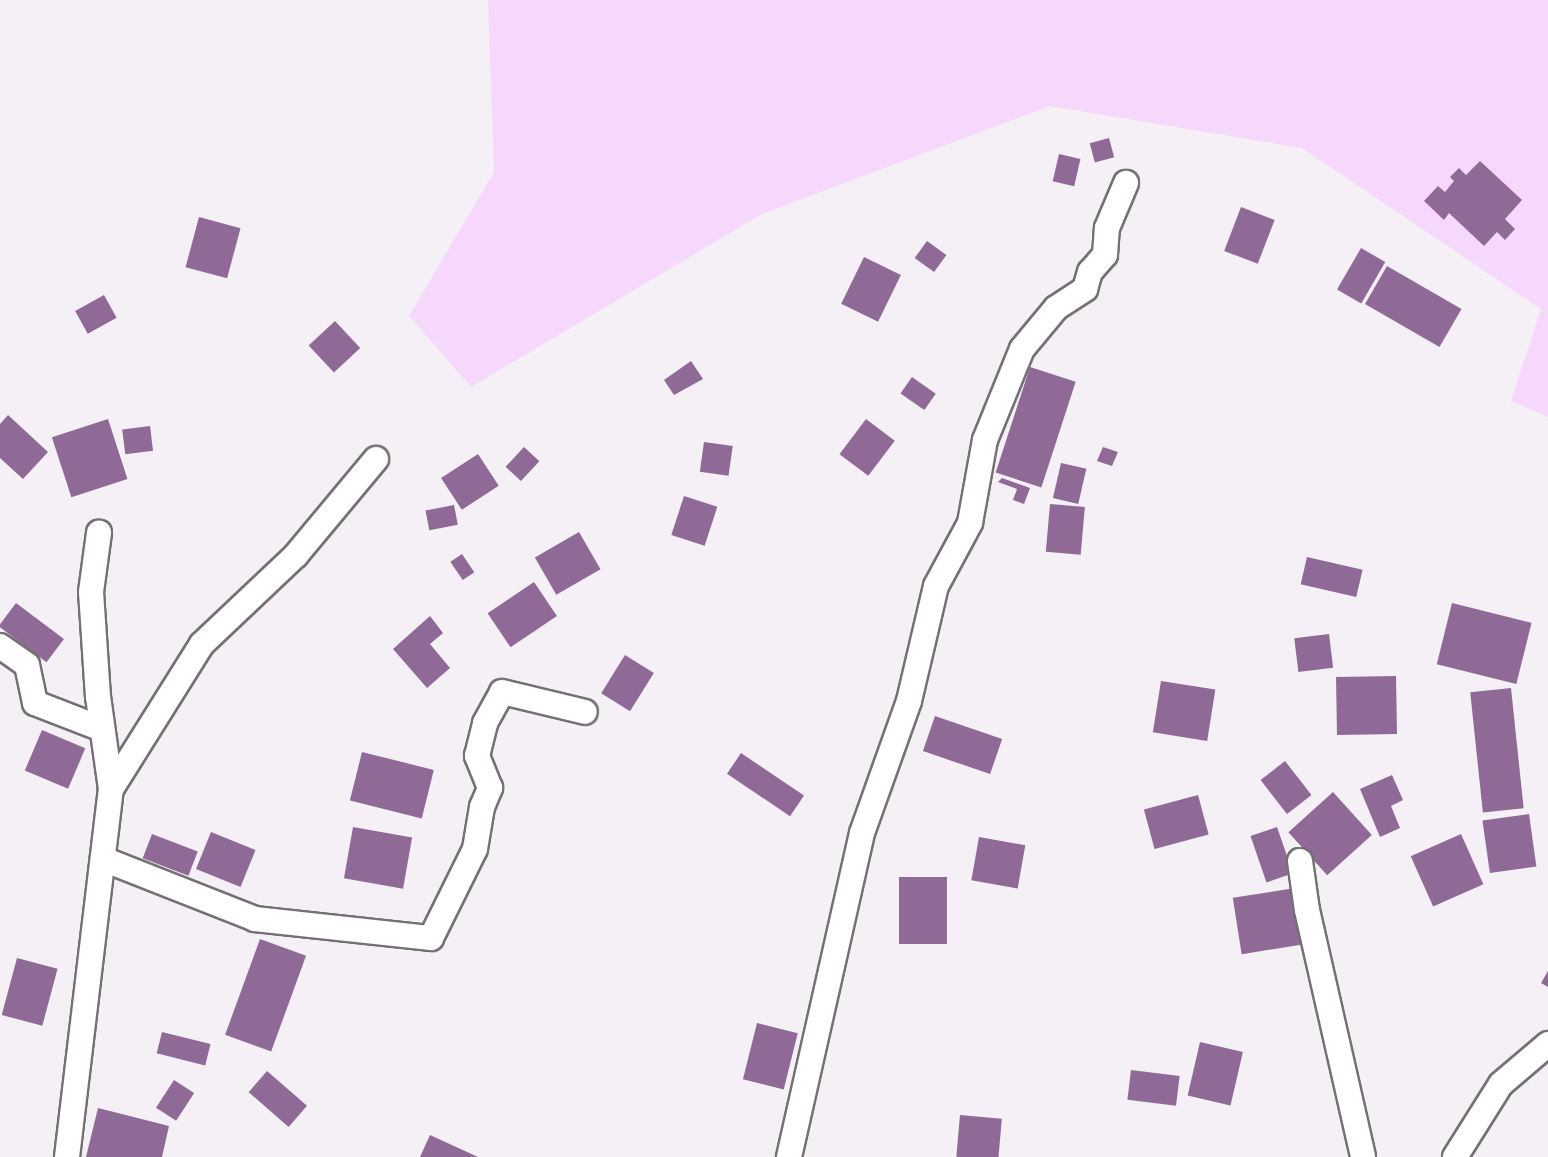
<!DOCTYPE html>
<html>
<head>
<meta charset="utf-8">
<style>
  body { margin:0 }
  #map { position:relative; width:1548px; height:1157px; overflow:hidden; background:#f4f0f5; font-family:Inter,sans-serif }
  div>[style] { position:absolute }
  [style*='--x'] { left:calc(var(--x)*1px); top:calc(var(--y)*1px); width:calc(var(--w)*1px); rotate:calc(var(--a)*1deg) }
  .green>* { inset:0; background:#f5d8fb }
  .building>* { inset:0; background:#8f6a97; transform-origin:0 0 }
  .roads { filter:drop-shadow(2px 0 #747074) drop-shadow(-2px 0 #747074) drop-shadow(0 2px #747074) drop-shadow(0 -2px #747074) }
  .minor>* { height:24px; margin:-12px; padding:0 12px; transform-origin:12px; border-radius:12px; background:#fff }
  span { translate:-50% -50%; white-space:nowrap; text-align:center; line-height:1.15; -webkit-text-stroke:6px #f4f0f5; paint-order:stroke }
</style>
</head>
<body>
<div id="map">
  <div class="green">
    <i style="clip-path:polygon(488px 0,1548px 0,1548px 417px,1511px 401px,1541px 309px,1302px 148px,1050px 106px,762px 214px,471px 387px,409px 316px,494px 172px)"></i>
  </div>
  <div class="building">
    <i style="left:1109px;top:138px;width:20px;height:20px;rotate:75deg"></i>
    <i style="left:1059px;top:154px;width:22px;height:28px;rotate:13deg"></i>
    <i style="clip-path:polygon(1480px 161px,1522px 200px,1505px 219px,1515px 229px,1505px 240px,1497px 232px,1484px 246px,1449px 213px,1444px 220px,1424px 201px,1438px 186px,1445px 192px,1454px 181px,1450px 177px,1459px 168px,1466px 175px)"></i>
    <i style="left:1241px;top:207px;width:36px;height:47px;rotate:21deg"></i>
    <i style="left:199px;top:217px;width:43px;height:52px;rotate:15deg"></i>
    <i style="left:927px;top:241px;width:24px;height:21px;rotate:36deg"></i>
    <i style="left:1361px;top:248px;width:28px;height:48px;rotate:30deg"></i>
    <i style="left:864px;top:257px;width:41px;height:52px;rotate:26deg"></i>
    <i style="left:1387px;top:266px;width:86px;height:44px;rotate:30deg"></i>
    <i style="left:104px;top:295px;width:26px;height:33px;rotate:61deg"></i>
    <i style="left:335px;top:321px;width:37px;height:36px;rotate:47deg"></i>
    <i style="clip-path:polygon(691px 361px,703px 379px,674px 395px,664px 380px)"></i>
    <i style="left:1030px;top:367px;width:48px;height:111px;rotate:18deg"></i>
    <i style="left:912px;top:377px;width:29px;height:20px;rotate:35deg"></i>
    <i style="clip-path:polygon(8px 415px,48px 452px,23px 479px,0 458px,0 424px)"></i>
    <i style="left:108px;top:419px;width:63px;height:59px;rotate:72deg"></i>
    <i style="left:866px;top:419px;width:36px;height:44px;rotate:37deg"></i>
    <i style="left:150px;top:426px;width:25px;height:28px;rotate:83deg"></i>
    <i style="left:704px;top:442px;width:29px;height:30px;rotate:8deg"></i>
    <i style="left:524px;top:447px;width:21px;height:27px;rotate:43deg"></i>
    <i style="clip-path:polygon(1103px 447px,1118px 452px,1112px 466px,1097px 461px)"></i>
    <i style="left:478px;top:454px;width:38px;height:44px;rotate:57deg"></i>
    <i style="left:1061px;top:463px;width:26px;height:36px;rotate:13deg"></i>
    <i style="clip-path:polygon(1002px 478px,1030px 488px,1024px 504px,1013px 500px,1017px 489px,998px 482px)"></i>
    <i style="left:684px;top:496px;width:35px;height:41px;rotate:18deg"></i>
    <i style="left:1050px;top:504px;width:35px;height:48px;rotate:5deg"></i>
    <i style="left:454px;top:505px;width:20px;height:29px;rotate:79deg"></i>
    <i style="left:579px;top:532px;width:43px;height:51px;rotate:60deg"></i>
    <i style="left:462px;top:554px;width:22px;height:14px;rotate:56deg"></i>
    <i style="left:1307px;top:557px;width:57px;height:28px;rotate:13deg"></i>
    <i style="left:534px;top:582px;width:41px;height:56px;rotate:56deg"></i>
    <i style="left:16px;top:603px;width:60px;height:29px;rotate:37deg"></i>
    <i style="left:1452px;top:603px;width:82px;height:63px;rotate:14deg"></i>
    <i style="clip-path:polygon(430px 616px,443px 633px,430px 644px,450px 668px,427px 688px,393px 649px)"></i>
    <i style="left:1329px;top:634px;width:34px;height:35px;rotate:83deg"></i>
    <i style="left:625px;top:655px;width:34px;height:45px;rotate:32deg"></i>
    <i style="left:1396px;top:676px;width:58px;height:60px;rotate:89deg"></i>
    <i style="left:1161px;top:681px;width:55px;height:52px;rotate:9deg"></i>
    <i style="left:1511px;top:688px;width:121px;height:41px;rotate:84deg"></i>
    <i style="left:935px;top:716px;width:71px;height:37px;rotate:19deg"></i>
    <i style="left:42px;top:730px;width:47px;height:44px;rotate:23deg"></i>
    <i style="left:362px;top:752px;width:74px;height:50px;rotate:14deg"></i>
    <i style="left:741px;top:753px;width:76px;height:25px;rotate:34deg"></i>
    <i style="left:1285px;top:761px;width:43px;height:31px;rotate:52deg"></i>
    <i style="clip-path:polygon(1392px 775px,1403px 800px,1391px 806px,1400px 828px,1380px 837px,1360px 789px)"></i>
    <i style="left:1333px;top:792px;width:58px;height:60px;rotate:48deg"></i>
    <i style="left:1198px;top:795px;width:41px;height:56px;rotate:75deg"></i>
    <i style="left:1529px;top:814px;width:53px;height:47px;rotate:82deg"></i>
    <i style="left:353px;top:827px;width:60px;height:52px;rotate:10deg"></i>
    <i style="left:1277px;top:827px;width:49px;height:28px;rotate:71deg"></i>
    <i style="left:211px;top:832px;width:48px;height:40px;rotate:22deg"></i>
    <i style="left:152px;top:834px;width:49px;height:26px;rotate:21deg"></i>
    <i style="left:1461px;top:834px;width:55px;height:55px;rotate:66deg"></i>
    <i style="left:979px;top:837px;width:47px;height:44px;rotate:10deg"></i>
    <i style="left:899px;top:877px;width:48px;height:67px"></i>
    <i style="left:1295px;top:888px;width:57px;height:63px;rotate:81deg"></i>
    <i style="left:260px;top:939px;width:49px;height:102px;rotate:20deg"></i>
    <i style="left:17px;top:958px;width:42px;height:59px;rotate:15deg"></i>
    <i style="clip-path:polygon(1548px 971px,1548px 987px,1541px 983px)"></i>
    <i style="left:757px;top:1023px;width:42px;height:58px;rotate:14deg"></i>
    <i style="left:162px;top:1032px;width:50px;height:22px;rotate:14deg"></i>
    <i style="left:1200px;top:1042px;width:44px;height:55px;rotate:13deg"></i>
    <i style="left:1131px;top:1070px;width:49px;height:30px;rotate:7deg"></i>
    <i style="left:267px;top:1071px;width:53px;height:28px;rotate:41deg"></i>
    <i style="left:174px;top:1080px;width:24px;height:33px;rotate:33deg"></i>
    <i style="clip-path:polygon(98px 1108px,169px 1126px,162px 1157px,86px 1157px)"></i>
    <i style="left:960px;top:1115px;width:42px;height:42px;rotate:5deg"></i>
    <i style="clip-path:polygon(430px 1135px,478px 1157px,420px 1157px)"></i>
  </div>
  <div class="roads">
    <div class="minor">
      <i style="--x:0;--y:646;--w:33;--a:35"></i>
      <i style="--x:27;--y:665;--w:39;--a:78"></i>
      <i style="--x:35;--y:703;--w:72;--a:21.2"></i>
      <i style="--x:111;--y:789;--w:171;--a:-57.9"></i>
      <i style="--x:202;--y:644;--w:129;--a:-43.4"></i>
      <i style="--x:296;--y:555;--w:125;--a:-50.2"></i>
      <i style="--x:103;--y:859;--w:163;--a:21.5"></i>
      <i style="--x:255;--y:919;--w:177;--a:6.2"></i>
      <i style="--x:431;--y:938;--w:99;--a:-63.7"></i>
      <i style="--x:475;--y:849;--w:43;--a:-80.5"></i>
      <i style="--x:482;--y:807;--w:21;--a:-67"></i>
      <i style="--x:490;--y:788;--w:35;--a:-112"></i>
      <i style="--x:477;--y:756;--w:34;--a:-76"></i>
      <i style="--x:485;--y:723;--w:35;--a:-61"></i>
      <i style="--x:502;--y:692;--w:85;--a:13.5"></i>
      <i style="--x:1300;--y:861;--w:49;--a:81.9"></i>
      <i style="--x:1307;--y:910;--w:253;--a:77.2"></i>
      <i style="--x:67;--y:1157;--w:371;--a:-83.2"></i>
      <i style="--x:111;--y:789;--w:93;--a:-98"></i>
      <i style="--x:98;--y:697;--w:105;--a:-93.8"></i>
      <i style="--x:91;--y:592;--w:60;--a:-82.3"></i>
      <i style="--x:789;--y:1157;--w:332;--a:-77.3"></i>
      <i style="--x:862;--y:833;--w:140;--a:-70.4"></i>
      <i style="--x:909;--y:701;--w:118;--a:-76.8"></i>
      <i style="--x:936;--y:586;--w:72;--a:-61.6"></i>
      <i style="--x:970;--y:523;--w:84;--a:-79.8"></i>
      <i style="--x:985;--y:440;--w:98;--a:-67.9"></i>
      <i style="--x:1022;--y:349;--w:53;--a:-50.3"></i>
      <i style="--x:1056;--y:308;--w:35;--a:-33"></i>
      <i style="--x:1085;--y:289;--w:18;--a:-74"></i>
      <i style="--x:1090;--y:272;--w:23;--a:-49"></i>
      <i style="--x:1105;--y:255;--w:27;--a:-86"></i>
      <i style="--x:1107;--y:228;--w:49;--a:-67.1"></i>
      <i style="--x:1455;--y:1157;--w:86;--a:-57.8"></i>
      <i style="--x:1501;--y:1084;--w:62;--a:-40.4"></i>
    </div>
  </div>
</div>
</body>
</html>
